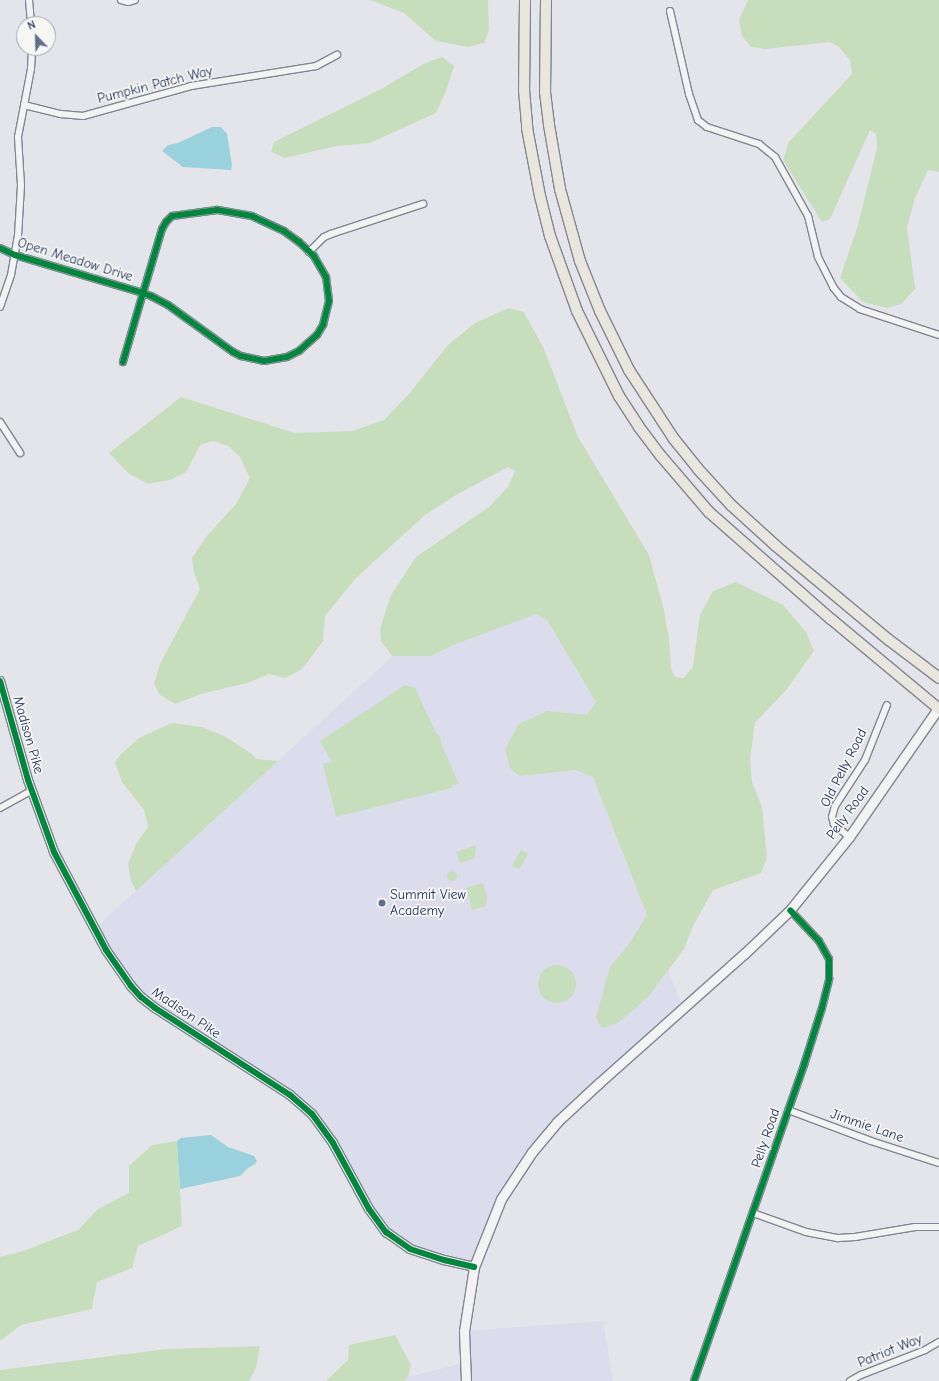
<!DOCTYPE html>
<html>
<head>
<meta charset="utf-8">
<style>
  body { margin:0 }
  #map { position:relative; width:939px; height:1381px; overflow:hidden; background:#e4e5eb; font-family:"Comic Neue",sans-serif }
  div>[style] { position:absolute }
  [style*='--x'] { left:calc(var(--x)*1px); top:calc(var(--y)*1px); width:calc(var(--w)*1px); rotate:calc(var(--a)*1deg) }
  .built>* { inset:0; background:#dbdcec }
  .green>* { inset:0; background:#c6debc; transform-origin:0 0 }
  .round { border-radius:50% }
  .water>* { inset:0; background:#99d1dc }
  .roads { filter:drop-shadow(1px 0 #828691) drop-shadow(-1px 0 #828691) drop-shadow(0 1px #828691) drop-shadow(0 -1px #828691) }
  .minor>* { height:6px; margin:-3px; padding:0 3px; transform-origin:3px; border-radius:3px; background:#f2f3f2 }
  .tertiary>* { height:8px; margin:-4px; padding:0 4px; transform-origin:4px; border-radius:4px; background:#f2f3f2 }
  .secondary>* { height:9px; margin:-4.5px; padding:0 4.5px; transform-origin:4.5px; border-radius:4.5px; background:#f2f3f2 }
  .primary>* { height:10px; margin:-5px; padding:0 5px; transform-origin:5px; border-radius:5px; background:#e9e6dd }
  .cycleway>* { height:6px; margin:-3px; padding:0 3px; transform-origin:3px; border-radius:3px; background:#00873e }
  .dots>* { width:11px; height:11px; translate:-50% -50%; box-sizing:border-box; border:2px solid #f6f6f2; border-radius:50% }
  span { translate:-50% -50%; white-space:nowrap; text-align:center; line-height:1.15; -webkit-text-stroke:3.5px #f6f6f2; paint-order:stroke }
  .street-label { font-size:14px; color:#1b2f5e }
  .poi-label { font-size:14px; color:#1b2f5e }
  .left { translate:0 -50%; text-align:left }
  .north { position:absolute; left:16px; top:16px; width:40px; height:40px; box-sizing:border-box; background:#f6f6f2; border:1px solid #9ea6b7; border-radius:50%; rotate:337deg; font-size:11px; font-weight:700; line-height:16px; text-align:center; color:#1b2f5e }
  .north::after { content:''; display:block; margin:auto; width:14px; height:18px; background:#616f8f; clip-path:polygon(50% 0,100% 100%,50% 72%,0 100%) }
</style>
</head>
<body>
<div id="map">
  <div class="built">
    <i style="clip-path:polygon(514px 545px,609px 707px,578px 739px,683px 1008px,557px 1122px,516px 1175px,474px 1267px,410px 1249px,386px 1232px,312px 1114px,141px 997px,94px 929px)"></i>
    <i style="clip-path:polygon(603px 1321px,613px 1381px,404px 1381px,408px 1377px,464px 1363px,464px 1331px)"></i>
  </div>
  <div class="green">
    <i style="clip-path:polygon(370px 0,488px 0,489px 30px,484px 43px,468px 47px,436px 41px,404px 13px)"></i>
    <i style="clip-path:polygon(748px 0,939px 0,939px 172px,928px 170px,915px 198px,907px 227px,915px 289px,901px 304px,887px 308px,863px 302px,840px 278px,858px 225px,877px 148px,876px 134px,870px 130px,830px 219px,822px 222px,783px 160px,789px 142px,852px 74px,850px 60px,839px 47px,830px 42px,765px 49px,751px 47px,742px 36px,739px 20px)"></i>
    <i style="clip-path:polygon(442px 57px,454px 66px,446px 91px,436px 113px,370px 143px,336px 146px,285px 158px,271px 152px,274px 142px,383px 88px,425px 63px)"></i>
    <i style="clip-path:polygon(509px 308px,524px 312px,544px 349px,578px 437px,649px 555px,664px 610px,669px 639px,671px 668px,675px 677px,684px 678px,693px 666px,700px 615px,713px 591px,736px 582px,783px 605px,806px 632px,814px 651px,787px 689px,755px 723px,750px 759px,752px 782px,762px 807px,767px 858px,761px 873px,713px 890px,693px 926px,684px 949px,648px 997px,618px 1023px,604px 1028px,600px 1026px,596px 1017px,610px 967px,629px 944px,647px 915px,593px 777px,576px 770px,519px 776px,510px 768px,505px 749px,518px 725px,547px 711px,587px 715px,596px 702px,547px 620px,536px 614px,453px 645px,431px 656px,392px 656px,381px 641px,380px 629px,391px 595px,416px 557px,489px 507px,508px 487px,515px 471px,508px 467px,456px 495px,425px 515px,356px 578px,325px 616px,323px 641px,302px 669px,285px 678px,269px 674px,247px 683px,201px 694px,175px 704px,160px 695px,154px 684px,160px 664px,200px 589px,194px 573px,192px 558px,206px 537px,236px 504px,250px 478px,240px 457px,228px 446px,214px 441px,201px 444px,186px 472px,170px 480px,148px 484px,128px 473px,109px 453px,181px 397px,295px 433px,352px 431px,384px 420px,409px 394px,448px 345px,475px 323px)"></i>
    <i style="clip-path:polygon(405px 685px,415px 688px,437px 735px,439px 735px,443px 748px,459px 784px,452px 785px,452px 788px,336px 817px,323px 764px,332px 762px,320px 741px)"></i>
    <i style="clip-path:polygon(172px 723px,202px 727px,226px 737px,252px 754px,256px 759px,278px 761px,136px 891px,131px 881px,128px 864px,136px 844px,148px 827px,144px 810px,122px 782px,115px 763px,120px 755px,139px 738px)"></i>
    <i style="clip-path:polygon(476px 845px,475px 858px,460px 863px,456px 852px)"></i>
    <i style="left:521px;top:850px;width:8px;height:18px;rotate:30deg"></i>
    <i class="round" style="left:447px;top:871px;width:10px;height:10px"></i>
    <i style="clip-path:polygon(483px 883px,487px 896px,486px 906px,472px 910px,466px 888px)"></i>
    <i class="round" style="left:538px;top:965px;width:38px;height:38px"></i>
    <i style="clip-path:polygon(177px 1141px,182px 1226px,138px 1246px,132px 1268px,97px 1282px,92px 1309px,21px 1325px,0 1341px,0 1257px,20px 1252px,78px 1230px,98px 1209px,129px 1193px,129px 1166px,152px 1145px)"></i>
    <i style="clip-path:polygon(395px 1335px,411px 1365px,408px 1377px,404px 1381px,326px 1381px,348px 1360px,349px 1345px)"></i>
    <i style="clip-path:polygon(260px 1346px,256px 1368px,249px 1381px,0 1381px,0 1370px,167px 1349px)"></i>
  </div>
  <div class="water">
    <i style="clip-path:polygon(212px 127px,221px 127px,227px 134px,232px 165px,231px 170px,183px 167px,162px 151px,168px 145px,178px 143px)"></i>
    <i style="clip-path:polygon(211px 1135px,228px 1147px,254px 1156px,257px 1161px,255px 1164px,248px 1168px,240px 1176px,180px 1189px,177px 1141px,181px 1138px)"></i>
  </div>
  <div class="roads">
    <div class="minor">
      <i style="--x:29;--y:0;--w:24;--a:85"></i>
      <i style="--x:121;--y:0;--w:7;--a:16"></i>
      <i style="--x:128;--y:2;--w:7;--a:-16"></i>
      <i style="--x:670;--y:11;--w:85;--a:77.1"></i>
      <i style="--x:689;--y:94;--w:28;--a:71"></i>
      <i style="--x:698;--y:120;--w:11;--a:38"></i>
      <i style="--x:707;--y:127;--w:55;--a:18.1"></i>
      <i style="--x:759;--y:144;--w:21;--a:39"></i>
      <i style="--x:775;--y:157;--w:68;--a:60.8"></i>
      <i style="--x:808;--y:216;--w:42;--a:76.3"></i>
      <i style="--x:818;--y:257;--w:34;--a:63"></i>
      <i style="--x:833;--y:287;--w:13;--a:51"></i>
      <i style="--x:841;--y:297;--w:22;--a:32"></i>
      <i style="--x:860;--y:309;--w:83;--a:18.2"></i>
      <i style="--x:24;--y:105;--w:38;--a:14"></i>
      <i style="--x:61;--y:114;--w:22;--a:5"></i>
      <i style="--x:83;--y:116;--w:112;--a:-15.5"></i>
      <i style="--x:191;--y:86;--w:127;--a:-9.1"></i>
      <i style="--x:316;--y:66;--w:24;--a:-28"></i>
      <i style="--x:0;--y:248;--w:17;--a:25"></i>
      <i style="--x:15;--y:255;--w:134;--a:16.5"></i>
      <i style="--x:143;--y:293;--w:9;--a:21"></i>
      <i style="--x:151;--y:296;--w:19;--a:28"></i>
      <i style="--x:168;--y:305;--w:80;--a:35.9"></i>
      <i style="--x:233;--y:352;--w:9;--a:27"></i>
      <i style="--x:241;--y:356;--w:24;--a:12"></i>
      <i style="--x:264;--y:361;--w:23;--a:-10"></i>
      <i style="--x:287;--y:357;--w:13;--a:-27"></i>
      <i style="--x:299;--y:351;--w:24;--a:-42"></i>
      <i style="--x:317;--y:335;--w:12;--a:-59"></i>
      <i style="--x:323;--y:325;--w:25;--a:-76"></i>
      <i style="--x:329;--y:301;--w:24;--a:-97"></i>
      <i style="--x:326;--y:277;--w:24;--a:-120"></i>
      <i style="--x:314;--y:256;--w:21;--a:-137"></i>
      <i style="--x:299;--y:242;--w:19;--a:-144"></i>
      <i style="--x:284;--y:231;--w:35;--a:-155"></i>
      <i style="--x:252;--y:216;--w:36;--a:-170"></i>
      <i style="--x:217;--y:210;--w:45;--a:172.4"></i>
      <i style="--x:172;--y:216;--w:8;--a:135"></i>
      <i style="--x:166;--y:222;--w:8;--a:120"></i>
      <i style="--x:162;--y:229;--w:67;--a:106.5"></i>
      <i style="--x:143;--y:293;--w:72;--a:106.2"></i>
      <i style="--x:309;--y:252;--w:21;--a:-45"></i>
      <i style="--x:324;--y:237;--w:8;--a:-23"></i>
      <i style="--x:331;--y:234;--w:97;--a:-18.1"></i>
      <i style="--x:0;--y:307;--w:34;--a:-71"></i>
      <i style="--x:11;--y:275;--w:40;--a:-80"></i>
      <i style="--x:18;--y:236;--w:51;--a:-86.6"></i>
      <i style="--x:21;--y:185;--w:48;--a:-93.6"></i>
      <i style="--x:18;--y:137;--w:69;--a:-79.2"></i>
      <i style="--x:31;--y:69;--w:21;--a:-87"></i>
      <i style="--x:0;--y:422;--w:37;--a:57"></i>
      <i style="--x:0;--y:808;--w:37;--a:-29"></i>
      <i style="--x:849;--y:837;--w:20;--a:-139"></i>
      <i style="--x:834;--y:824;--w:7;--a:-106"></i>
      <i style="--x:832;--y:817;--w:11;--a:-75"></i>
      <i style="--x:835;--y:806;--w:55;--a:-56.9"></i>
      <i style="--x:865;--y:760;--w:59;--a:-68.2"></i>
      <i style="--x:788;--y:1110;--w:89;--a:20.5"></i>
      <i style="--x:871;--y:1141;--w:71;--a:17.9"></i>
      <i style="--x:753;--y:1213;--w:56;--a:19.7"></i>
      <i style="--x:806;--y:1232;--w:33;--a:11"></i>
      <i style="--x:838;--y:1238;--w:17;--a:-3"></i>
      <i style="--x:855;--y:1237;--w:61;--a:-9.5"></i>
      <i style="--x:915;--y:1227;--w:24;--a:0"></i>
      <i style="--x:694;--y:1381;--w:335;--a:-70.8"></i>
      <i style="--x:804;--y:1065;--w:60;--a:-72.5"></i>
      <i style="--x:822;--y:1008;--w:30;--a:-76"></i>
      <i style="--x:829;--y:979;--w:20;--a:-90"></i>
      <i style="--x:829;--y:959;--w:21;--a:-119"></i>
      <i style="--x:819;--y:941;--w:42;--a:-133.1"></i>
      <i style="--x:850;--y:1381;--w:13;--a:-29"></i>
      <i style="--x:861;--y:1375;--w:69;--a:-21.3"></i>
      <i style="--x:925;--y:1350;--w:16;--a:-30"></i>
    </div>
    <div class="tertiary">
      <i style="--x:0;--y:681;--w:103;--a:74.2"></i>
      <i style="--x:28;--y:780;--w:77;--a:70.1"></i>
      <i style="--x:54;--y:852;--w:111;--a:62"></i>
      <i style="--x:106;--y:950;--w:44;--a:55.2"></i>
      <i style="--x:131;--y:986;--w:15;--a:48"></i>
      <i style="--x:141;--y:997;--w:18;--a:38"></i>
      <i style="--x:155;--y:1008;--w:161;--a:32.8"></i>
      <i style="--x:290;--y:1095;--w:29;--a:41"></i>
      <i style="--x:312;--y:1114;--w:36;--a:54"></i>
      <i style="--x:333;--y:1143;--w:75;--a:61.4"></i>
      <i style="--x:369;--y:1209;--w:29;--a:54"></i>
      <i style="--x:386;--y:1232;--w:29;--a:35"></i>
      <i style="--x:410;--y:1249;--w:36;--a:18"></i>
      <i style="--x:444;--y:1260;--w:31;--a:13"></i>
    </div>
    <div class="secondary">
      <i style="--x:466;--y:1381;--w:50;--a:-92.3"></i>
      <i style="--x:464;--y:1331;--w:65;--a:-81.1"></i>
      <i style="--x:474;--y:1267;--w:73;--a:-68.3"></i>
      <i style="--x:501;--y:1199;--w:56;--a:-56.6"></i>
      <i style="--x:532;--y:1152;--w:39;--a:-50"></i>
      <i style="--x:557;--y:1122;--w:57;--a:-42.9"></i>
      <i style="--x:599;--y:1083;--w:194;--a:-41.7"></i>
      <i style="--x:744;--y:954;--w:64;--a:-43.7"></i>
      <i style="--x:790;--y:910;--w:94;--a:-51.1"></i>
      <i style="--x:849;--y:837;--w:158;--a:-55.3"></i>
    </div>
    <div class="primary">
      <i style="--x:525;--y:0;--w:90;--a:90.6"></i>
      <i style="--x:524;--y:90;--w:38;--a:85"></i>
      <i style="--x:527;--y:128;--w:69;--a:79.2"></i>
      <i style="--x:540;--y:196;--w:41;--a:76"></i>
      <i style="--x:550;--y:236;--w:80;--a:70.2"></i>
      <i style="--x:577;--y:311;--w:95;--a:63.7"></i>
      <i style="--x:619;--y:396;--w:37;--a:57"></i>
      <i style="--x:639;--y:427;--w:36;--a:53"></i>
      <i style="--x:661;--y:456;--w:74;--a:49.4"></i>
      <i style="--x:709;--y:512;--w:162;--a:41.3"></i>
      <i style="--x:831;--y:619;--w:141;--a:39.8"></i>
      <i style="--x:546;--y:0;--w:92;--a:90.6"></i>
      <i style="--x:545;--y:92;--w:33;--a:83"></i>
      <i style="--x:549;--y:125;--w:65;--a:80.2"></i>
      <i style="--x:560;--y:189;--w:75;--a:74.5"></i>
      <i style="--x:580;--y:261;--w:54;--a:68.2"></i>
      <i style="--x:600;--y:311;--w:66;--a:63.8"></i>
      <i style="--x:629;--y:370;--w:82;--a:56.9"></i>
      <i style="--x:674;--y:439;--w:38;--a:51"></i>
      <i style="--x:698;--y:469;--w:49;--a:47.5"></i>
      <i style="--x:731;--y:505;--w:61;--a:42.3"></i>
      <i style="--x:776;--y:546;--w:147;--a:39.8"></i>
      <i style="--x:889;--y:640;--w:63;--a:37.2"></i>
    </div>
  </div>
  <div class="cycleway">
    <i style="--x:0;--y:248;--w:17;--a:25"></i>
    <i style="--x:15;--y:255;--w:134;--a:16.5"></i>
    <i style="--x:143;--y:293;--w:9;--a:21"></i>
    <i style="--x:151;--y:296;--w:19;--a:28"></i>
    <i style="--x:168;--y:305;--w:80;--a:35.9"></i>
    <i style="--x:233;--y:352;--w:9;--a:27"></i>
    <i style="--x:241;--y:356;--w:24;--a:12"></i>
    <i style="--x:264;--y:361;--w:23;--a:-10"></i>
    <i style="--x:287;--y:357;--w:13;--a:-27"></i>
    <i style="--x:299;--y:351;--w:24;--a:-42"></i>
    <i style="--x:317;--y:335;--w:12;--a:-59"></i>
    <i style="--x:323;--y:325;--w:25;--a:-76"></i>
    <i style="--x:329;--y:301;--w:24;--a:-97"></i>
    <i style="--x:326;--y:277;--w:24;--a:-120"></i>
    <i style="--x:314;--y:256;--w:21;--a:-137"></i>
    <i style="--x:299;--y:242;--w:19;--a:-144"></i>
    <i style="--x:284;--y:231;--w:35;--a:-155"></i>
    <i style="--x:252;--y:216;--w:36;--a:-170"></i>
    <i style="--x:217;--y:210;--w:45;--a:172.4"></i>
    <i style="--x:172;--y:216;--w:8;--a:135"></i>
    <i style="--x:166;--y:222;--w:8;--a:120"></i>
    <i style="--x:162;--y:229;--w:67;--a:106.5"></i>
    <i style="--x:143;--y:293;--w:72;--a:106.2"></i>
    <i style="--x:0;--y:681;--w:103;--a:74.2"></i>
    <i style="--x:28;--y:780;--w:77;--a:70.1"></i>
    <i style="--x:54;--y:852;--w:111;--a:62"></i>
    <i style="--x:106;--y:950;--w:44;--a:55.2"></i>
    <i style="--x:131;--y:986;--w:15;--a:48"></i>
    <i style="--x:141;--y:997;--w:18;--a:38"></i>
    <i style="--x:155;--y:1008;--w:161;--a:32.8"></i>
    <i style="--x:290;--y:1095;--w:29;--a:41"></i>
    <i style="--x:312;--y:1114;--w:36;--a:54"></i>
    <i style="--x:333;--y:1143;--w:75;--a:61.4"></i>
    <i style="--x:369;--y:1209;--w:29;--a:54"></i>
    <i style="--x:386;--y:1232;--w:29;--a:35"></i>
    <i style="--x:410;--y:1249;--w:36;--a:18"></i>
    <i style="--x:444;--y:1260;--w:31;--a:13"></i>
    <i style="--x:694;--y:1381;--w:335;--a:-70.8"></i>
    <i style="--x:804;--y:1065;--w:60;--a:-72.5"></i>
    <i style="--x:822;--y:1008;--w:30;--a:-76"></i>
    <i style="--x:829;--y:979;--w:20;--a:-90"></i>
    <i style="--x:829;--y:959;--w:21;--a:-119"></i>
    <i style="--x:819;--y:941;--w:42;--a:-133.1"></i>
  </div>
  <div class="dots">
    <i style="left:382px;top:903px;background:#616f8f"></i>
  </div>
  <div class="street-label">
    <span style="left:155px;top:85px;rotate:-14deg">Pumpkin Patch Way</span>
    <span style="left:75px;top:260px;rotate:17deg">Open Meadow Drive</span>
    <span style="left:28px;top:735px;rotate:74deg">Madison Pike</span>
    <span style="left:844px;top:768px;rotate:-63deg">Old Pelly Road</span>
    <span style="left:848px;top:813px;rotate:-54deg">Pelly Road</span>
    <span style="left:186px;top:1013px;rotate:34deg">Madison Pike</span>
    <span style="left:867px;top:1126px;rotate:19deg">Jimmie Lane</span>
    <span style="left:766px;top:1138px;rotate:-71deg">Pelly Road</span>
    <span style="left:890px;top:1351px;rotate:-22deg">Patriot Way</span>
  </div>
  <div class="poi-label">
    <span class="left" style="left:390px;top:903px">Summit View<br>Academy</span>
  </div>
  <div class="north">N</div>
</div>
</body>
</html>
